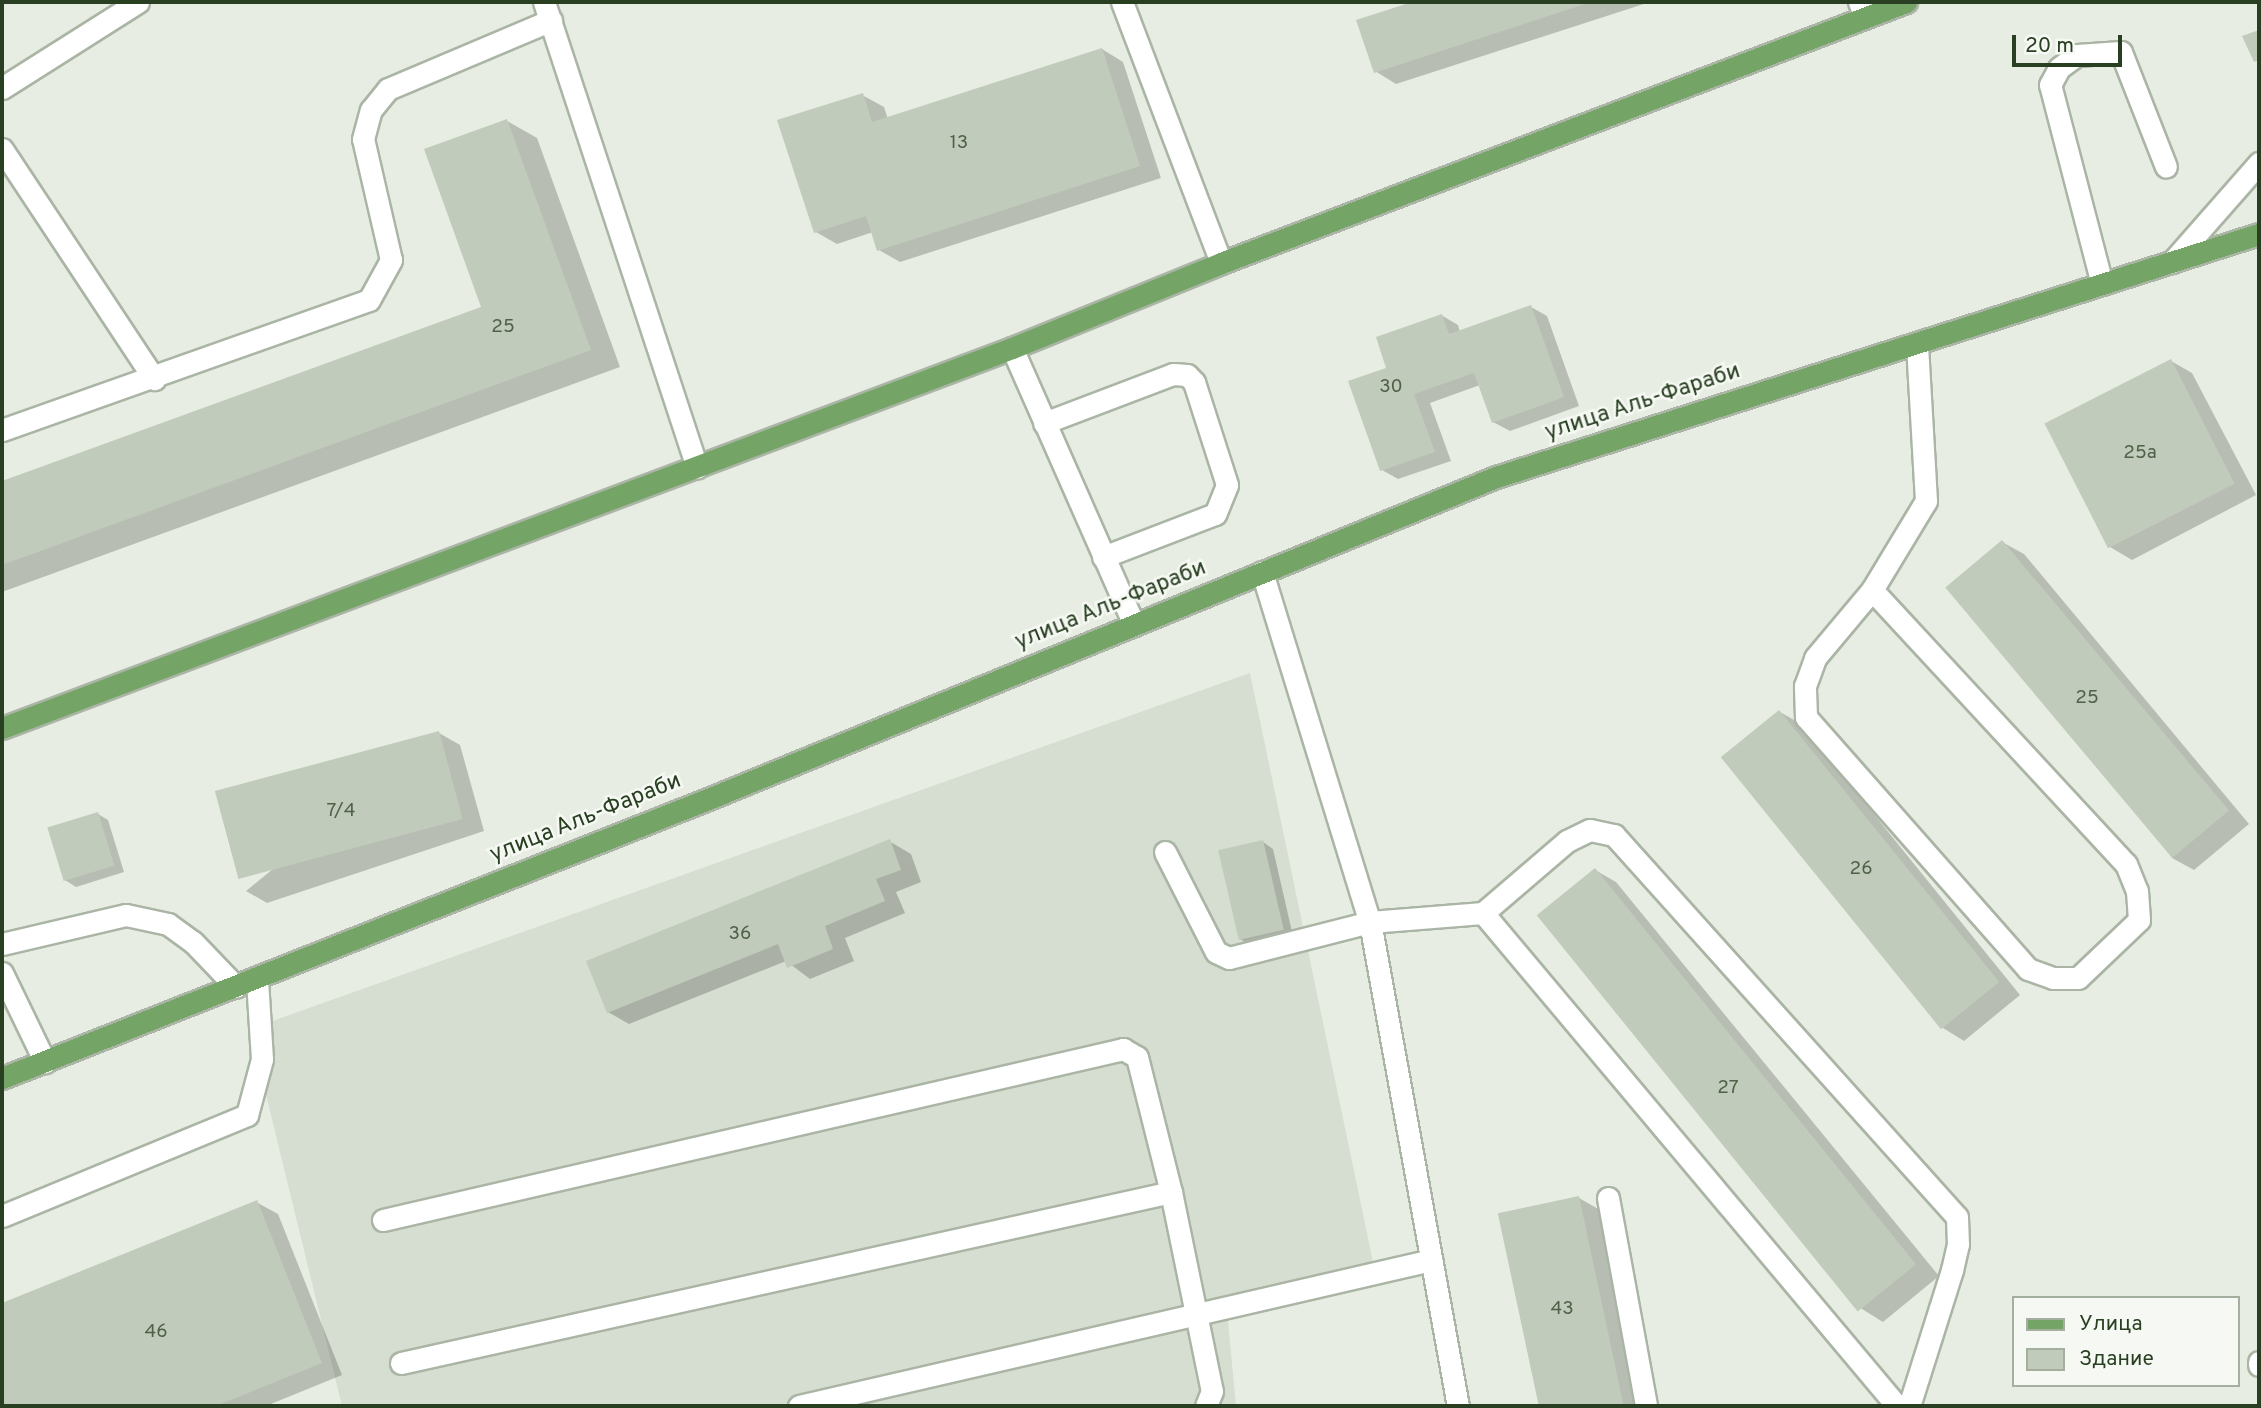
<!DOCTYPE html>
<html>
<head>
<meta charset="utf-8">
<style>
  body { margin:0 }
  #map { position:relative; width:2261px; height:1408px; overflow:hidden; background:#e7ede2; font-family:Overpass,sans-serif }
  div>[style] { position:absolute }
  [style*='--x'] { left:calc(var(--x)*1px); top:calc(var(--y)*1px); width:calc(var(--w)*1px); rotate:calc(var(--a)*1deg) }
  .built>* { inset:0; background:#d6ddd1 }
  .shadow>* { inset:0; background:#0003 }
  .building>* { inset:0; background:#c1cbbb; transform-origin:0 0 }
  .roads { filter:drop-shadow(2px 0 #aab5a5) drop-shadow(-2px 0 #aab5a5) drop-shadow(0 2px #aab5a5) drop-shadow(0 -2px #aab5a5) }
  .minor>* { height:21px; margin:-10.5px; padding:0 10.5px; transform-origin:10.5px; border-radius:10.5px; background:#fff }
  .major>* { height:21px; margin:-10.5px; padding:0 10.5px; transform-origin:10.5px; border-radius:10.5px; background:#74a466 }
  span { translate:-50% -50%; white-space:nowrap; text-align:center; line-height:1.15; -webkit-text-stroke:5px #f6f9f3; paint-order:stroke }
  .number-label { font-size:19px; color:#4f6248 }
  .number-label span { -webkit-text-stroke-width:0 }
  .street-label { font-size:23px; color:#293f22 }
  .frame { position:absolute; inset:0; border:4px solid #293f22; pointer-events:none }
  .legend { position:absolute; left:2012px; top:1296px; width:228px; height:91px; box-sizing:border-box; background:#f6f9f3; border:2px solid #a4af9f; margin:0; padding:9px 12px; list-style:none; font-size:21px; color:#293f22 }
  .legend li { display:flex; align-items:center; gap:14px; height:35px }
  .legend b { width:35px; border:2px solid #a4af9f }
  .scale { position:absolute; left:2012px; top:35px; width:110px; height:32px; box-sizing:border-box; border:4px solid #293f22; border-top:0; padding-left:9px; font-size:21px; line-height:24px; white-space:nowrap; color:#293f22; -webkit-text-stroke:5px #f6f9f3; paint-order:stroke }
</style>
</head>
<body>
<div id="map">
  <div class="built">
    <i style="clip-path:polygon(1250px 673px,1373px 1262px,1226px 1300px,1236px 1406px,342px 1406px,250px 1029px)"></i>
  </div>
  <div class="shadow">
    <i style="clip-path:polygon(1418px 2px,1650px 2px,1396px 84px,1375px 71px,1359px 21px)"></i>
    <i style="clip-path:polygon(1102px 49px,1123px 62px,1161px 178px,900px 262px,879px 250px,873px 232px,837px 244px,816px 232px,862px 95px,884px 107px,888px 119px)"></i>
    <i style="clip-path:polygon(507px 121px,537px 138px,620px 367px,2px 592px,2px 483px,483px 308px)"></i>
    <i style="clip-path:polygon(1531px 307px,1547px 316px,1579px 406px,1510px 431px,1493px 422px,1480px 385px,1430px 403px,1451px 461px,1398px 479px,1382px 470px,1389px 369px,1441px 315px,1458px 325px,1460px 332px)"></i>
    <i style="clip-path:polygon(2171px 361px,2192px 373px,2256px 495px,2132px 560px,2110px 547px)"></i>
    <i style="clip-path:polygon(2002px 542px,2024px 554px,2249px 824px,2194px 870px,2172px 858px)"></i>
    <i style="clip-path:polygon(1780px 712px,1801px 724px,2020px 995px,1964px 1041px,1943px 1028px)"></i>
    <i style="clip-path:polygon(439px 733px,460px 745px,484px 831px,267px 903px,246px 891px)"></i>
    <i style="clip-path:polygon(98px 814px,108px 820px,124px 872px,76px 887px,65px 880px)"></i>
    <i style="clip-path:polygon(889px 841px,911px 854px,921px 882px,896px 892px,905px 913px,845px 938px,854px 961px,810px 979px,786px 961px,629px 1024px,608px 1012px)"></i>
    <i style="clip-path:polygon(1263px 842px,1273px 849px,1293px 936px,1250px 945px,1240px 939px)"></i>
    <i style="clip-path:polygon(1595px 870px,1616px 882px,1939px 1276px,1883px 1322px,1862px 1309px)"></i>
    <i style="clip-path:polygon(1579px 1198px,1600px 1210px,1643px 1406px,1542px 1406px,1500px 1215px)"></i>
    <i style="clip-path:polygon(256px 1202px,278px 1214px,342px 1375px,266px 1406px,2px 1406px,2px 1304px)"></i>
  </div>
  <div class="building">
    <i style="clip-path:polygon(1412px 2px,1591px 2px,1374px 73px,1356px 20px)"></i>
    <i style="clip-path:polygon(2259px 30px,2259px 60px,2254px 62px,2242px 36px)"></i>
    <i style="clip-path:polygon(1102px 48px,1140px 166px,877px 251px,866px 216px,814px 233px,777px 120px,863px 93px,872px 122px)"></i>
    <i style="clip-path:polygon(507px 119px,591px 350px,2px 565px,2px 481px,481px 307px,424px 149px)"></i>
    <i style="clip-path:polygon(1531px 305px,1564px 397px,1492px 423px,1474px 373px,1414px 394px,1435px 452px,1380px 471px,1348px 381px,1386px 368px,1376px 337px,1442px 314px,1449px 334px)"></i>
    <i style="left:2171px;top:359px;width:140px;height:142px;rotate:63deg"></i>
    <i style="left:2002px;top:540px;width:353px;height:74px;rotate:50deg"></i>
    <i style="left:1779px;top:710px;width:350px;height:75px;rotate:51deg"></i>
    <i style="left:439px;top:731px;width:91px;height:232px;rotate:75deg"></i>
    <i style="left:98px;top:812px;width:56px;height:53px;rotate:73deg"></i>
    <i style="clip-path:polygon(890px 839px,901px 870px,876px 879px,885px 901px,825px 926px,833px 949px,787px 968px,778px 944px,607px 1013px,586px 961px)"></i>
    <i style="left:1263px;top:840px;width:92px;height:46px;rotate:77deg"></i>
    <i style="left:1595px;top:868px;width:510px;height:75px;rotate:51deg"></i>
    <i style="left:1579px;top:1196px;width:215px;height:83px;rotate:78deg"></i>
    <i style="clip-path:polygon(257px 1200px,322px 1363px,216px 1406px,2px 1406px,2px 1303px)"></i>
  </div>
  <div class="roads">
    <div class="minor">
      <i style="--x:544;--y:2;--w:490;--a:71.8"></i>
      <i style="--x:1122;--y:2;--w:279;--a:69.2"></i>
      <i style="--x:1859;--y:2;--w:16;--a:68"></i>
      <i style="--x:2;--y:88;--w:161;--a:-32.3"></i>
      <i style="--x:2;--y:149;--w:276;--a:56.5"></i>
      <i style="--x:2172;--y:262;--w:132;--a:-48.7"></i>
      <i style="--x:2102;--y:284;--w:206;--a:-104.6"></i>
      <i style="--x:2050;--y:85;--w:19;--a:-62"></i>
      <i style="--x:2059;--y:68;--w:22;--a:-36"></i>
      <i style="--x:2077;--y:55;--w:44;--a:-3.9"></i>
      <i style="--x:2121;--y:52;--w:123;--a:68.6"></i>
      <i style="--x:1012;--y:348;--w:303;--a:66.2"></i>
      <i style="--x:1044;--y:423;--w:138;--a:-20.8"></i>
      <i style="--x:1173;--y:374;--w:14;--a:4"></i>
      <i style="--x:1187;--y:375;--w:10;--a:45"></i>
      <i style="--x:1194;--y:382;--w:108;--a:72.2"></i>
      <i style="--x:1227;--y:485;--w:31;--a:112"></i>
      <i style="--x:1215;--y:514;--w:120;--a:159"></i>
      <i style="--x:2;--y:430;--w:389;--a:-19.5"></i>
      <i style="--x:369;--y:300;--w:46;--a:-61.2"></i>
      <i style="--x:391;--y:260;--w:124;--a:-103"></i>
      <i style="--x:363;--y:139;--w:30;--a:-75"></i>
      <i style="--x:371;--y:110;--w:27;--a:-51"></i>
      <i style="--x:388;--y:89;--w:177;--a:-22.9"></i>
      <i style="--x:1262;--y:572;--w:366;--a:72.9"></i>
      <i style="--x:1370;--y:922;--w:492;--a:79.7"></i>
      <i style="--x:1872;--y:590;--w:374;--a:47.2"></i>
      <i style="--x:2126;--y:864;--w:29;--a:68"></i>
      <i style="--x:2137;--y:891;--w:29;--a:86"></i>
      <i style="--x:2139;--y:920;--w:84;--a:136.4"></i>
      <i style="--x:2078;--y:978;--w:25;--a:180"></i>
      <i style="--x:2053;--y:978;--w:27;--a:-160"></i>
      <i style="--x:2028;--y:969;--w:336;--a:-131.4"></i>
      <i style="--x:1806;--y:717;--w:31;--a:-92"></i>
      <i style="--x:1805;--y:686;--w:30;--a:-70"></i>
      <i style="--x:1815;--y:658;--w:89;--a:-50"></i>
      <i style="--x:1872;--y:590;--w:104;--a:-58.8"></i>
      <i style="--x:1926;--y:501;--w:158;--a:-93.3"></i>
      <i style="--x:1165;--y:852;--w:112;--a:63"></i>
      <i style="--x:1216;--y:952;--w:14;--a:25"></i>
      <i style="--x:1229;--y:958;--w:146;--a:-14.3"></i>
      <i style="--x:1370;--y:922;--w:113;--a:-4.6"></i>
      <i style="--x:1483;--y:913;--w:111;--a:-40.6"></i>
      <i style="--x:1567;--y:841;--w:25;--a:-26"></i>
      <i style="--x:1590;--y:830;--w:25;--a:12"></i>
      <i style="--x:1614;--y:835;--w:513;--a:48.08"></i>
      <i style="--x:1957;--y:1217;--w:27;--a:88"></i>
      <i style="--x:1958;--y:1244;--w:27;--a:103"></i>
      <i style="--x:1952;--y:1270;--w:143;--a:107.5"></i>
      <i style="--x:1483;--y:913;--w:644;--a:49.98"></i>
      <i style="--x:2;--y:944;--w:127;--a:-13.2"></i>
      <i style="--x:126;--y:915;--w:43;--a:12.1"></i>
      <i style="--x:168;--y:924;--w:31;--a:36"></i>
      <i style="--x:193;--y:942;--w:62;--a:46.3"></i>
      <i style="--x:2;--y:973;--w:99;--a:64.2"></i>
      <i style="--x:1608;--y:1198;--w:211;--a:79.6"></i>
      <i style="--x:2;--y:1216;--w:265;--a:-22.4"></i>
      <i style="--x:247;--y:1115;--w:58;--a:-75"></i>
      <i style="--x:262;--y:1059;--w:80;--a:-93.6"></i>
      <i style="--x:383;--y:1220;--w:760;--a:-13.01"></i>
      <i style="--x:1123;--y:1049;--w:16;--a:30"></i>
      <i style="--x:1137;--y:1057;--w:139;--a:75.9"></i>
      <i style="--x:1171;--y:1192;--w:203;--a:78.4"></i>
      <i style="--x:1212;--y:1391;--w:16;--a:112"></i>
      <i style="--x:2259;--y:1362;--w:3;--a:90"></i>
      <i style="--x:401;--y:1363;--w:789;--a:-12.52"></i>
      <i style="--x:799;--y:1406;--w:649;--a:-13.01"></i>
    </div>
    <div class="major">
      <i style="--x:2;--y:728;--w:1079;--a:-20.62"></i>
      <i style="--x:1012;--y:348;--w:226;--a:-22.1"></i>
      <i style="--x:1221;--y:263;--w:733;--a:-20.86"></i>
      <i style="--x:2;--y:1078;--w:765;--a:-21.56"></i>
      <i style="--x:713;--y:797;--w:846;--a:-22.23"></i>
      <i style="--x:1496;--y:477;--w:801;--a:-17.67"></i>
    </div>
  </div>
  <div class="number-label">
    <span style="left:959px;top:144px">13</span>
    <span style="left:503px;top:328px">25</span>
    <span style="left:1391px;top:388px">30</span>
    <span style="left:2140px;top:454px">25а</span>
    <span style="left:2087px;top:699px">25</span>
    <span style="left:341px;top:812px">7/4</span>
    <span style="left:1861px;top:870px">26</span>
    <span style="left:740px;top:935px">36</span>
    <span style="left:1728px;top:1089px">27</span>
    <span style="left:1562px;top:1310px">43</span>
    <span style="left:156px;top:1333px">46</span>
  </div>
  <div class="street-label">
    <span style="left:1643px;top:403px;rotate:-18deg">улица Аль-Фараби</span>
    <span style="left:1111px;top:606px;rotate:-22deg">улица Аль-Фараби</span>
    <span style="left:586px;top:819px;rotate:-22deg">улица Аль-Фараби</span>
  </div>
  <div class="frame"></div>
  <ul class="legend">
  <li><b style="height:9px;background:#74a466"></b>Улица</li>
  <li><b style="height:19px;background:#c1cbbb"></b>Здание</li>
  </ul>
  <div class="scale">20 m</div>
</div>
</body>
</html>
